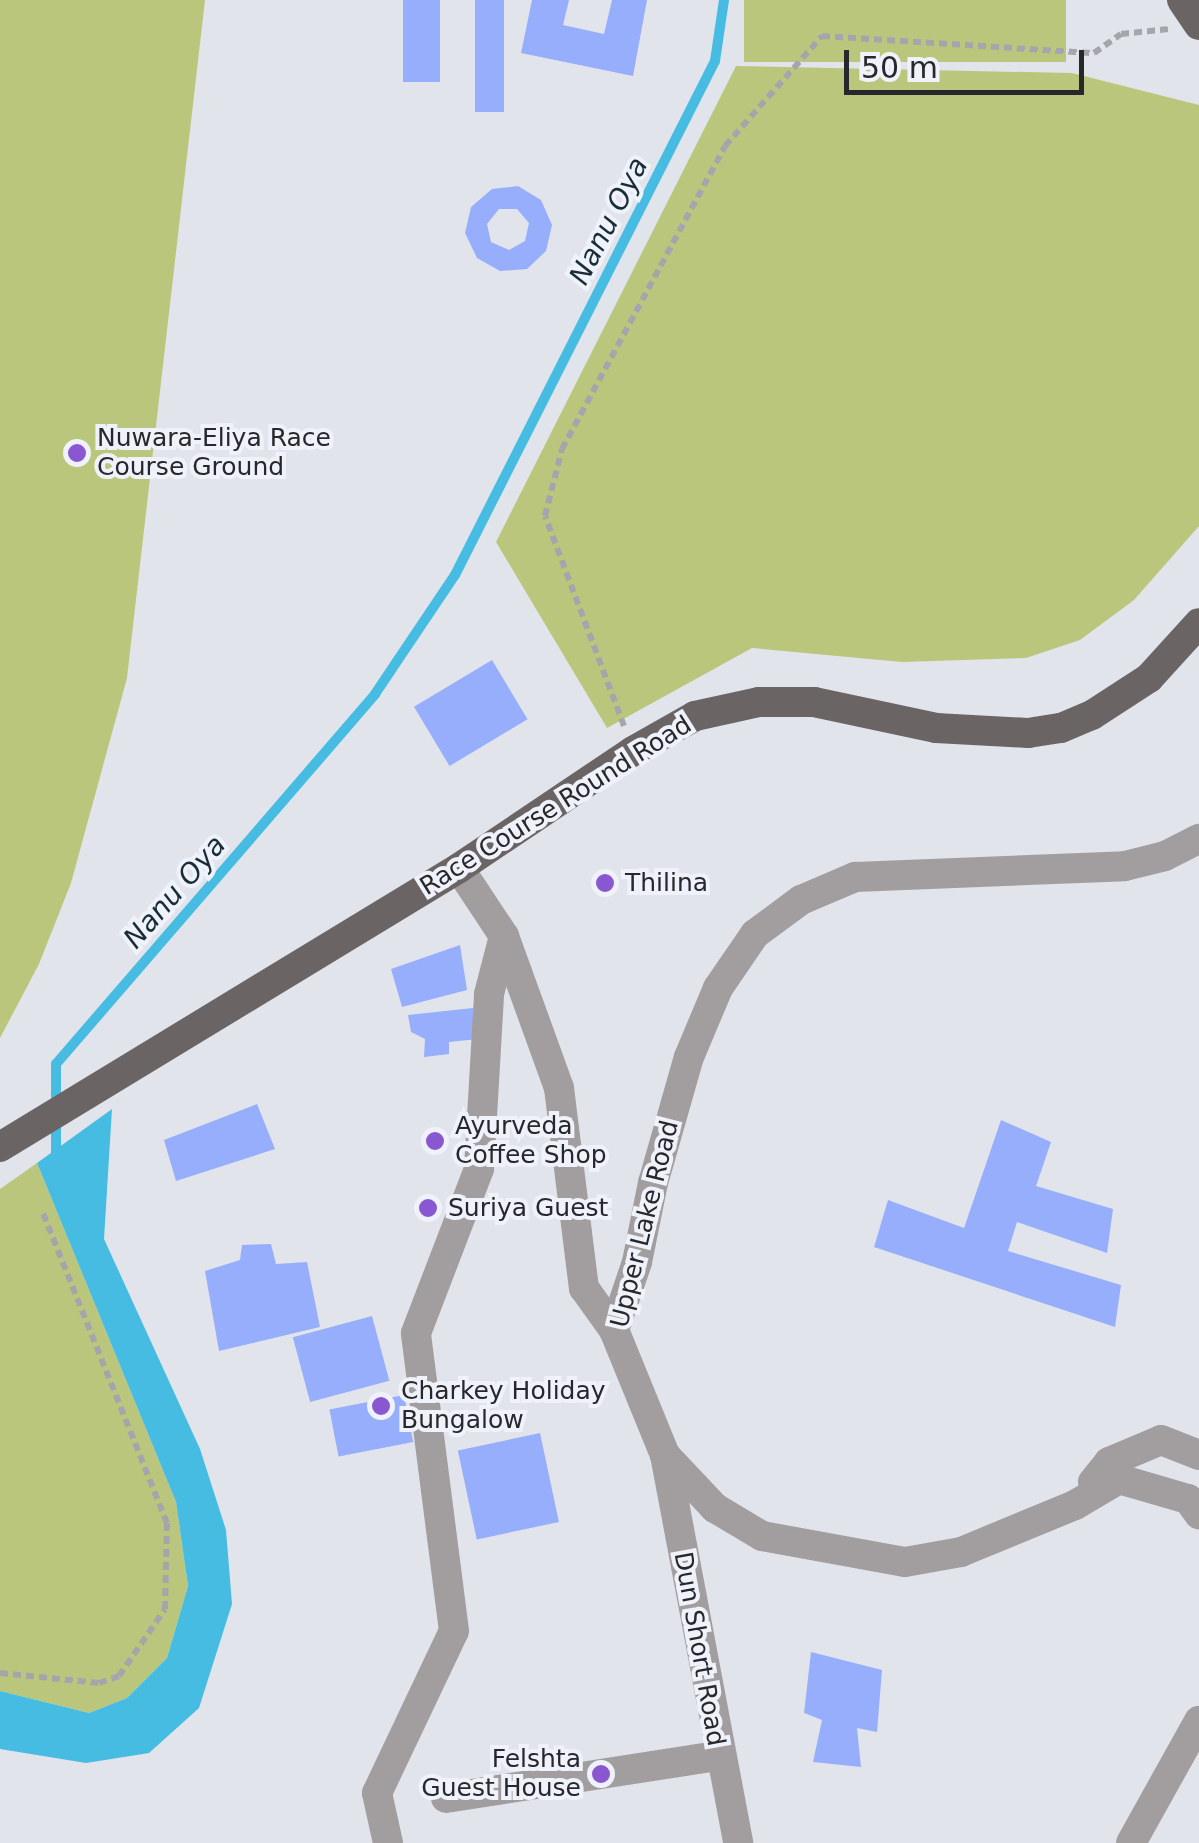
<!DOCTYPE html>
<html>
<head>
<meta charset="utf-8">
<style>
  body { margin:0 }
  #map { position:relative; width:1199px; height:1843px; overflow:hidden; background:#e2e4ec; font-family:"DejaVu Sans",sans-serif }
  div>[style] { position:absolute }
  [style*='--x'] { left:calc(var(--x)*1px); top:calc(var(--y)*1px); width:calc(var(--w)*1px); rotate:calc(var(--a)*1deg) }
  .green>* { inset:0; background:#bbc67d; transform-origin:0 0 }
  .water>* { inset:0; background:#47bce2 }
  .stream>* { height:10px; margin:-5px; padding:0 5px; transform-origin:5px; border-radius:5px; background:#47bce2 }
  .building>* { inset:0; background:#97aefd; transform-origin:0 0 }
  .path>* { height:6px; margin-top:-3px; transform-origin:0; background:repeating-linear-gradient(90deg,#a4a6ac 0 8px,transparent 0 13px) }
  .minor>* { height:30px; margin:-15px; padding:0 15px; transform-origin:15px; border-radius:15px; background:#a29e9f }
  .major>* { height:30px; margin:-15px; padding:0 15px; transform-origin:15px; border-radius:15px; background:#6b6465 }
  .dots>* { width:28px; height:28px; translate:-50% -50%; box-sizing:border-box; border:5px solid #eff2fa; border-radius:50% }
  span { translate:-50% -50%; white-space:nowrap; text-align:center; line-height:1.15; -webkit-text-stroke:8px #eff2fa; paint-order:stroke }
  .poi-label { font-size:25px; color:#27282b }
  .left { translate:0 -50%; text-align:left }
  .right { translate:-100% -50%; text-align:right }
  .street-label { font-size:25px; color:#27282b }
  .water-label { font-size:28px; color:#192d35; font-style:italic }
  .scale { position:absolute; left:844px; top:50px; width:240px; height:45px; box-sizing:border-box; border:5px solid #27282b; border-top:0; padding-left:12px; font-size:30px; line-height:35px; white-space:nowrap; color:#27282b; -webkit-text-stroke:8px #eff2fa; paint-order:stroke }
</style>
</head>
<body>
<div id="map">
  <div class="green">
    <i style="clip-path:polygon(0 0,205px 0,127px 678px,71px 883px,39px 964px,0 1038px)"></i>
    <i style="left:744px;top:0;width:322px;height:62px"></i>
    <i style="clip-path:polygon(736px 66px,1072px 73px,1199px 105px,1199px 526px,1134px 600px,1080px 640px,1026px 658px,902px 662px,752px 648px,607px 728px,496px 542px)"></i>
    <i style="clip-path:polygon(37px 1163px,176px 1502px,188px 1586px,167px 1658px,127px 1698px,89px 1713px,0 1691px,0 1189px)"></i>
  </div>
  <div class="water">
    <i style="clip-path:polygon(112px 1109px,104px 1239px,200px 1449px,226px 1530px,232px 1604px,199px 1708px,149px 1753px,86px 1763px,0 1749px,0 1691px,89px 1713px,127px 1698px,167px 1658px,188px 1586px,176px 1502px,37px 1163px)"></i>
  </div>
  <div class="stream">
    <i style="--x:56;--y:1163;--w:99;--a:-90"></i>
    <i style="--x:56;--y:1064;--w:489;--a:-49.2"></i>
    <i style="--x:375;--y:694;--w:143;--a:-56.1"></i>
    <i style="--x:455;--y:575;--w:576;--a:-63.17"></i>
    <i style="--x:715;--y:61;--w:62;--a:-81.6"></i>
  </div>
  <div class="building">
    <i style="left:403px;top:0;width:37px;height:82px"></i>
    <i style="left:475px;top:0;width:29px;height:112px"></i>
    <i style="clip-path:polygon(532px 0,569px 0,563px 25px,604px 34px,612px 0,647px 0,633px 76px,521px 53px)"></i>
    <i style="clip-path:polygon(evenodd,518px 186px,541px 200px,552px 225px,546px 251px,527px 269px,500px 271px,477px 258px,465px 233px,471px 207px,492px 189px,518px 186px,499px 209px,517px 209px,529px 223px,525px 241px,509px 250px,491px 242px,487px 224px,499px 209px)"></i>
    <i style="left:492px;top:660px;width:69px;height:91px;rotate:59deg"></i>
    <i style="clip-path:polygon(460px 945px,467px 990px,402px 1007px,391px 969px)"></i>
    <i style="clip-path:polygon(473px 1008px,478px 1039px,449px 1042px,449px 1054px,424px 1057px,425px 1039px,411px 1032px,408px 1015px)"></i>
    <i style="clip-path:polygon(257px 1104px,275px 1149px,176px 1181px,164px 1140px)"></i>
    <i style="clip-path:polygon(1001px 1120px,1051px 1142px,1036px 1186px,1113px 1209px,1107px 1253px,1017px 1222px,1008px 1251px,1121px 1285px,1115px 1327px,874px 1247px,888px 1200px,964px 1228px)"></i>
    <i style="clip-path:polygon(271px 1244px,276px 1264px,307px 1262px,320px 1327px,219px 1351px,205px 1271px,240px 1260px,242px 1245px)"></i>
    <i style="left:372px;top:1316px;width:67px;height:82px;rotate:75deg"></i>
    <i style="left:404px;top:1395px;width:48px;height:76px;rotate:79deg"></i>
    <i style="left:540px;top:1433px;width:91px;height:84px;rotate:78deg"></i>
    <i style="clip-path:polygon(811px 1652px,882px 1670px,877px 1732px,857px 1728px,861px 1767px,813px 1762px,822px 1720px,804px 1713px)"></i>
  </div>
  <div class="path">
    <i style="--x:624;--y:726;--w:224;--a:-110.6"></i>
    <i style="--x:545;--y:516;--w:69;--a:-75.8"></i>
    <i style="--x:562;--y:449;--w:344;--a:-61.7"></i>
    <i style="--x:725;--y:146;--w:147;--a:-48.6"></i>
    <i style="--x:822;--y:36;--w:273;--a:3.6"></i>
    <i style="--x:1094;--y:53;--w:33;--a:-35"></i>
    <i style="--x:1121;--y:34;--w:48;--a:-5.9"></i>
    <i style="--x:0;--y:1673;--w:100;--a:5.8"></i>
    <i style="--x:99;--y:1683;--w:21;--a:-19"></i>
    <i style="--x:119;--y:1676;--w:81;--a:-55.5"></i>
    <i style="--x:165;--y:1609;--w:86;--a:-88.7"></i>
    <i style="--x:167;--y:1523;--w:336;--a:-111.8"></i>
  </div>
  <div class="minor">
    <i style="--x:459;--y:868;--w:82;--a:56.5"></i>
    <i style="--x:504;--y:936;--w:162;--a:70.1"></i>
    <i style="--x:559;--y:1088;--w:202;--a:82.9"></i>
    <i style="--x:584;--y:1288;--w:52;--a:54.5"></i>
    <i style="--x:614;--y:1330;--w:135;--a:67.8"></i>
    <i style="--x:665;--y:1455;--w:73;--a:46.7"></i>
    <i style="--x:715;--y:1508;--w:55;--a:30.8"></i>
    <i style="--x:762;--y:1536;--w:145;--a:10.3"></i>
    <i style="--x:905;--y:1562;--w:57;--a:-10.1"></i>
    <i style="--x:961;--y:1552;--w:123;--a:-22.4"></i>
    <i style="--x:1075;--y:1505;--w:51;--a:-30.6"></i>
    <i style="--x:1119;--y:1479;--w:72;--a:16.2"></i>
    <i style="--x:1188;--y:1499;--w:19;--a:54"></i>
    <i style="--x:614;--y:1330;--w:72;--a:-71.3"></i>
    <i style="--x:637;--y:1262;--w:81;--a:-78.6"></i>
    <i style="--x:653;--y:1183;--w:131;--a:-74.1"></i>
    <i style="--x:689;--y:1057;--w:75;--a:-67.2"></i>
    <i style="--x:718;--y:988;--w:65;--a:-55.6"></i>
    <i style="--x:755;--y:934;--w:57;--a:-36.5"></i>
    <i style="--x:801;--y:900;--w:59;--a:-23.1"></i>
    <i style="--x:855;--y:877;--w:270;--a:-2.3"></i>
    <i style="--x:1125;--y:866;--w:41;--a:-14"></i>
    <i style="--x:1165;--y:856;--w:38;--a:-27"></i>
    <i style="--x:665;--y:1455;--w:395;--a:79.3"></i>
    <i style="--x:1093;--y:1482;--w:26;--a:-51"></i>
    <i style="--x:1109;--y:1462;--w:56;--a:-22.9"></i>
    <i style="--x:1161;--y:1440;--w:41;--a:21.5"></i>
    <i style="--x:446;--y:1798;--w:275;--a:-8.8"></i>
    <i style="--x:388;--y:1843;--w:51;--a:-102.4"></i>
    <i style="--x:377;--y:1793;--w:179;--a:-64.6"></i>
    <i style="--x:454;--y:1631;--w:300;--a:-97.3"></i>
    <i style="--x:416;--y:1333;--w:176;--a:-69"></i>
    <i style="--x:479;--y:1169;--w:175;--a:-86.7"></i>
    <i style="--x:489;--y:994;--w:60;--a:-75.5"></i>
    <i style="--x:1131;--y:1843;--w:140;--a:-60.9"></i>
  </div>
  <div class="major">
    <i style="--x:1182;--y:0;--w:30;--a:56"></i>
    <i style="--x:0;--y:1147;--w:537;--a:-31.29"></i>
    <i style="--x:459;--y:868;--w:210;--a:-33.9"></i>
    <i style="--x:633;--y:751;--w:71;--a:-29.4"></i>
    <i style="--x:695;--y:716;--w:66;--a:-12.3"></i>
    <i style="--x:759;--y:702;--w:55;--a:0"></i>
    <i style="--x:814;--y:702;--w:125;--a:12"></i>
    <i style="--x:936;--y:728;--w:92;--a:3.1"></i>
    <i style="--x:1028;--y:733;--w:33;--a:-9"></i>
    <i style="--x:1061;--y:728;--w:34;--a:-23"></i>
    <i style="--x:1092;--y:715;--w:68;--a:-33"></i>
    <i style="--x:1149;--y:678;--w:74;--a:-47.7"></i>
  </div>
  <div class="dots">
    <i style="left:77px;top:453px;background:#8957cf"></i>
    <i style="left:605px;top:883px;background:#8957cf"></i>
    <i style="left:435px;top:1141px;background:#8957cf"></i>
    <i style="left:428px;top:1208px;background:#8957cf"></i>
    <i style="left:381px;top:1406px;background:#8957cf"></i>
    <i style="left:601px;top:1774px;background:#8957cf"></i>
  </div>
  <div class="poi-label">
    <span class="left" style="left:97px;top:453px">Nuwara-Eliya Race<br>Course Ground</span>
    <span class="left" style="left:625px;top:883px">Thilina</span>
    <span class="left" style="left:455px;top:1141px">Ayurveda<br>Coffee Shop</span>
    <span class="left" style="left:448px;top:1208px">Suriya Guest</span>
    <span class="left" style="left:401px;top:1406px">Charkey Holiday<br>Bungalow</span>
    <span class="right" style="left:581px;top:1774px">Felshta<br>Guest House</span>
  </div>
  <div class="street-label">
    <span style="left:556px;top:806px;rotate:-32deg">Race Course Round Road</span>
    <span style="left:645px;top:1224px;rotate:-76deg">Upper Lake Road</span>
    <span style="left:699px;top:1649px;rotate:80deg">Dun Short Road</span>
  </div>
  <div class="water-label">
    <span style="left:609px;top:221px;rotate:-63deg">Nanu Oya</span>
    <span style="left:175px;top:892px;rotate:-49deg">Nanu Oya</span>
  </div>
  <div class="scale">50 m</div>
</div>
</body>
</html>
